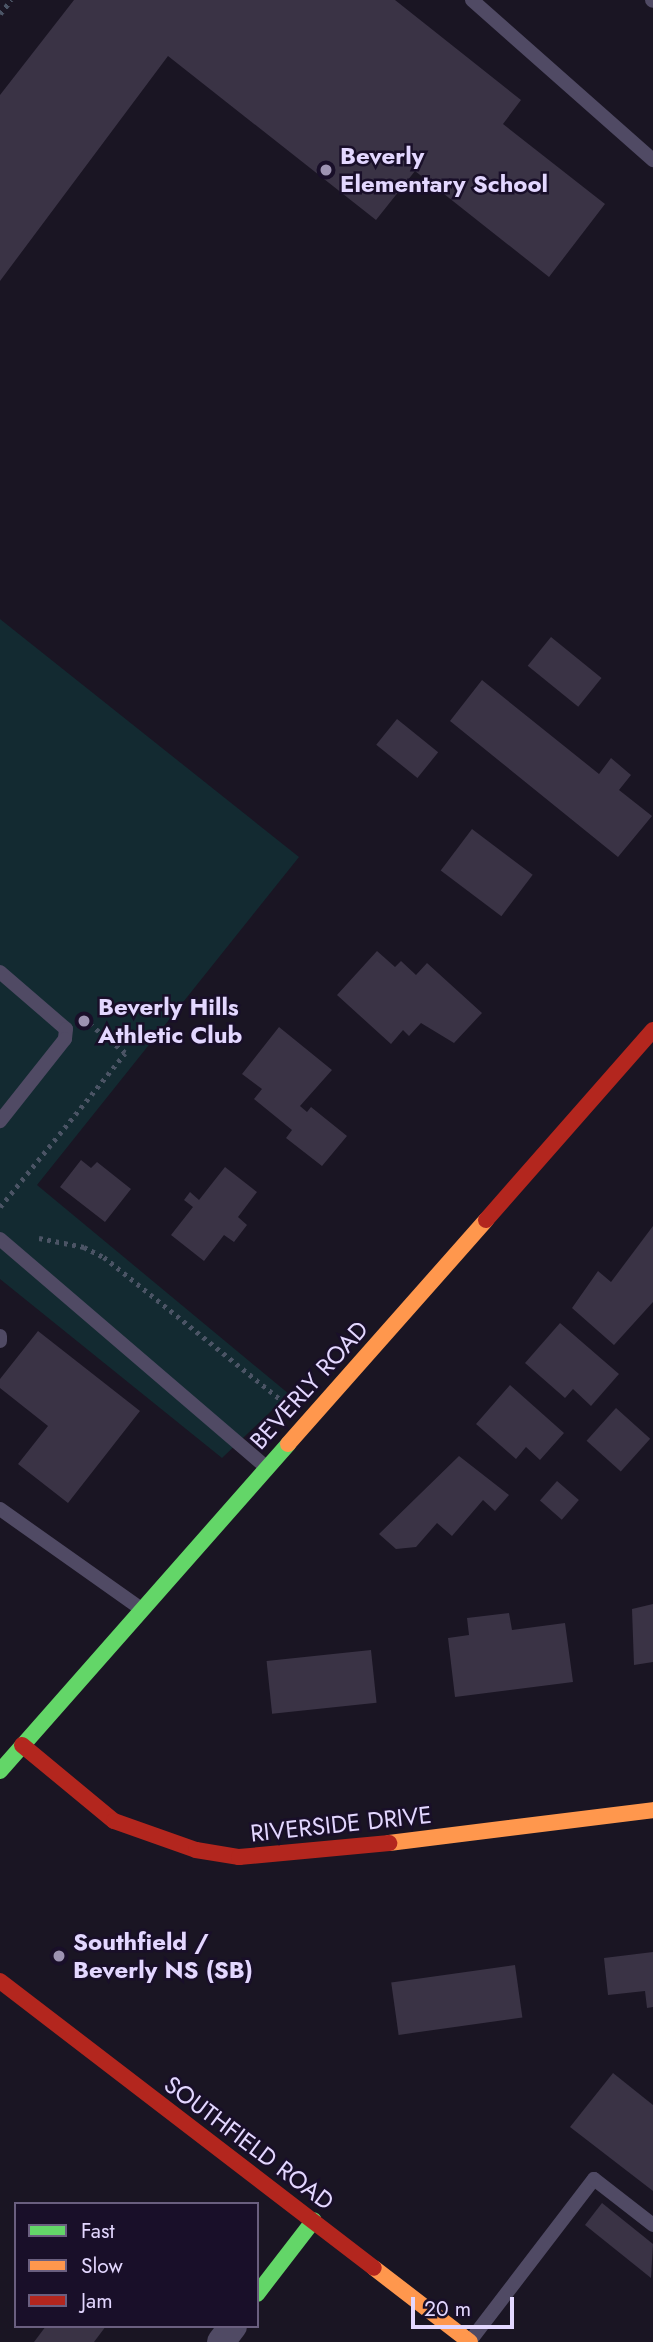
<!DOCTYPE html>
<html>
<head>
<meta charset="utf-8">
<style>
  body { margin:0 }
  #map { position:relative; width:653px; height:2342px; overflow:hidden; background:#1a1523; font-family:Jost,sans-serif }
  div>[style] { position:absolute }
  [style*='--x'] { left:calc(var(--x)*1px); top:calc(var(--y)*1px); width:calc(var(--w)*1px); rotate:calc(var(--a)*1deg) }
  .green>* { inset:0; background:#132a31 }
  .building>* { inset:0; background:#3a3345; transform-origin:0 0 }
  .path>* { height:4.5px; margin-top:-2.25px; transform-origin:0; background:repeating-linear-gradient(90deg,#4b5465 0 3.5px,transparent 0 8.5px) }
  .lane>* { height:14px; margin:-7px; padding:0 7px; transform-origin:7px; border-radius:7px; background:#504a64 }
  .street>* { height:28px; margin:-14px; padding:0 14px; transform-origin:14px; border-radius:14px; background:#504a64 }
  .fast>* { height:16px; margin:-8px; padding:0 8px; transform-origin:8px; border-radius:8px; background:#63d668 }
  .slow>* { height:16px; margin:-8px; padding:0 8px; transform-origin:8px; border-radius:8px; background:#ff974d }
  .jam>* { height:16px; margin:-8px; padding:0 8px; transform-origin:8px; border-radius:8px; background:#b3261e }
  .dots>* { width:19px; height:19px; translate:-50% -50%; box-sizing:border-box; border:4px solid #190f29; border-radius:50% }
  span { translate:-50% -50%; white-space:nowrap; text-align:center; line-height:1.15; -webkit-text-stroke:5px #190f29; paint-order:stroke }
  .poi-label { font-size:24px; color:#e3d7ff; font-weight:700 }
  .left { translate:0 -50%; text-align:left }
  .street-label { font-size:24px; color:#e3d7ff }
  .legend { position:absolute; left:14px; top:2202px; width:245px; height:126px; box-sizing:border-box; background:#190f29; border:2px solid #6a5f7f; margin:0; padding:9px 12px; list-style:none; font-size:21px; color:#e3d7ff }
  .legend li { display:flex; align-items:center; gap:14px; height:35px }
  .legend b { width:35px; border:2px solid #6a5f7f }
  .scale { position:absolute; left:411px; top:2297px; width:103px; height:32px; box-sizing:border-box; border:4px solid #e3d7ff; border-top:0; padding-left:9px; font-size:21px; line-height:24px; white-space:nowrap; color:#e3d7ff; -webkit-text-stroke:5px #190f29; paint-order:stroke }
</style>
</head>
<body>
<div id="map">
  <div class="green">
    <i style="clip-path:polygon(0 619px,299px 857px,37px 1185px,289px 1394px,222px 1458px,0 1279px)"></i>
  </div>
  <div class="building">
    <i style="clip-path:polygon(74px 0,395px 0,521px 100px,503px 124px,605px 204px,549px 277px,415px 171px,376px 220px,168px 56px,0 281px,0 95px)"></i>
    <i style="left:551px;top:637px;width:65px;height:37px;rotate:39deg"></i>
    <i style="clip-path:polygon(482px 680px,599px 774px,611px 758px,631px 775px,619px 790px,652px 816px,618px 857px,450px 721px)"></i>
    <i style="left:397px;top:719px;width:53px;height:33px;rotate:39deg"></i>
    <i style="left:472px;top:829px;width:76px;height:52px;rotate:37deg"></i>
    <i style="clip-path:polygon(377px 951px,395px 967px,401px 961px,416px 975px,427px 963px,482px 1013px,454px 1043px,421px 1023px,409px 1036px,403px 1030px,391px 1044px,337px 995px)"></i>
    <i style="clip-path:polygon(279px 1027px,332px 1070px,300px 1106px,307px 1112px,311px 1107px,347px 1136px,322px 1166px,286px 1138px,292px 1130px,254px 1099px,262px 1089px,242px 1074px)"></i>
    <i style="clip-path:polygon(81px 1160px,91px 1168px,97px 1162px,131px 1189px,105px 1222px,60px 1187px)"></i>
    <i style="clip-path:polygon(225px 1167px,257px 1192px,238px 1217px,247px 1225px,234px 1242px,224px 1235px,204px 1261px,171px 1235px,193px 1207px,184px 1200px,190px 1192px,199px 1200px)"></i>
    <i style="clip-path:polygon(653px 1226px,653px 1302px,614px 1345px,572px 1308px,598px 1271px,611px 1282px)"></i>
    <i style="clip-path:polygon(560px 1323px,619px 1374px,591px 1406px,573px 1389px,565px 1398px,525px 1363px)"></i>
    <i style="clip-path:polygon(38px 1331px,140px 1411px,68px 1503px,18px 1464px,48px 1426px,0 1388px,0 1379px)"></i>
    <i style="clip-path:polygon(510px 1385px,564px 1433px,540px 1460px,526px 1447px,516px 1459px,476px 1424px)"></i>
    <i style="left:616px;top:1408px;width:46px;height:44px;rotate:42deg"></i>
    <i style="clip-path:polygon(459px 1456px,509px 1495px,495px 1511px,483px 1500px,452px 1536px,437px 1523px,416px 1547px,396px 1549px,379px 1534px)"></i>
    <i style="left:557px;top:1481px;width:29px;height:26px;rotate:41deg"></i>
    <i style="clip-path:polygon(653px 1604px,653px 1662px,634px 1665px,632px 1609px)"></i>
    <i style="clip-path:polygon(509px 1613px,512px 1630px,565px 1623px,573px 1682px,455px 1697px,448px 1638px,469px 1635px,467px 1618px)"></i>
    <i style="left:371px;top:1650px;width:53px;height:105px;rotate:84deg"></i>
    <i style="clip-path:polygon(653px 1952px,653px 2007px,647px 2008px,645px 1991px,608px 1995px,604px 1958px)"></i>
    <i style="left:515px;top:1965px;width:53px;height:125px;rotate:82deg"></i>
    <i style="clip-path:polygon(613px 2073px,653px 2105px,653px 2191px,570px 2127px)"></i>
    <i style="clip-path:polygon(602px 2203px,653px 2244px,651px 2278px,585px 2225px)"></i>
    <i style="clip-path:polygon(46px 2326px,106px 2326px,94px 2342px,34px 2342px)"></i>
  </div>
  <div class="path">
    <i style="--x:0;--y:14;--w:18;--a:-52"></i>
    <i style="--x:0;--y:1207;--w:198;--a:-50.9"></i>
    <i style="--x:125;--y:1053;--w:46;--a:-141.1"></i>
    <i style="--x:39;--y:1238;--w:46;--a:11.3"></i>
    <i style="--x:84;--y:1247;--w:22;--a:27"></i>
    <i style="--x:104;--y:1257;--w:228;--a:38.9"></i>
  </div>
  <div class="lane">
    <i style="--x:472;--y:0;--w:242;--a:41.5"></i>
    <i style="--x:652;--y:0;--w:1;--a:45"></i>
    <i style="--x:0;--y:972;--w:87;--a:40.8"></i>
    <i style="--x:66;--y:1029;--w:10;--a:96"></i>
    <i style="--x:65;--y:1039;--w:105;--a:128.4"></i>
    <i style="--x:0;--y:1239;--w:349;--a:40.6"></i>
    <i style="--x:0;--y:1336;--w:5;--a:90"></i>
    <i style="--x:0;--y:1509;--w:171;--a:35.3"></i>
    <i style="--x:470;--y:2341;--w:204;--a:-52.6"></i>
    <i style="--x:594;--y:2179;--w:75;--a:37.9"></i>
  </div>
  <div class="street">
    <i style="--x:221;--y:2342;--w:20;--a:-53"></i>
  </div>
  <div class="fast">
    <i style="--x:0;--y:1771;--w:436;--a:-48.6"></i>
    <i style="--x:257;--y:2294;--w:93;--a:-52.4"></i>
  </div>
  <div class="slow">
    <i style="--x:288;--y:1444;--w:299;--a:-48.5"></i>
    <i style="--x:389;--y:1843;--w:266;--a:-7.1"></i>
    <i style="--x:374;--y:2268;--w:121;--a:37.6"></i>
  </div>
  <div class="jam">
    <i style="--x:486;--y:1220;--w:253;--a:-48.7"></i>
    <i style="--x:22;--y:1745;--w:119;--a:39.6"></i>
    <i style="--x:114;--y:1821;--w:87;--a:19.5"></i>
    <i style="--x:196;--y:1850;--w:44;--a:9.2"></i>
    <i style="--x:239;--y:1857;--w:151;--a:-5.3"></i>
    <i style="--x:0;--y:1981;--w:471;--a:37.5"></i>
  </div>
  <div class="dots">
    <i style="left:326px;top:170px;background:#9d93b2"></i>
    <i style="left:84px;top:1021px;background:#9d93b2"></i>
    <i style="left:59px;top:1956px;background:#9d93b2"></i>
  </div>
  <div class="poi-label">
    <span class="left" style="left:340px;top:170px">Beverly<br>Elementary School</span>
    <span class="left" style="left:98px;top:1021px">Beverly Hills<br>Athletic Club</span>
    <span class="left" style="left:73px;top:1956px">Southfield /<br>Beverly NS (SB)</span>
  </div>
  <div class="street-label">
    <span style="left:309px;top:1385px;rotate:-48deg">BEVERLY ROAD</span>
    <span style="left:341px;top:1824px;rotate:-6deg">RIVERSIDE DRIVE</span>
    <span style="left:249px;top:2143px;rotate:37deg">SOUTHFIELD ROAD</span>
  </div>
  <ul class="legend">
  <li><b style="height:9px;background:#63d668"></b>Fast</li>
  <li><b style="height:9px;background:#ff974d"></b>Slow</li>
  <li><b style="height:9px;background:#b3261e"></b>Jam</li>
  </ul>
  <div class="scale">20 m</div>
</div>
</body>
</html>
